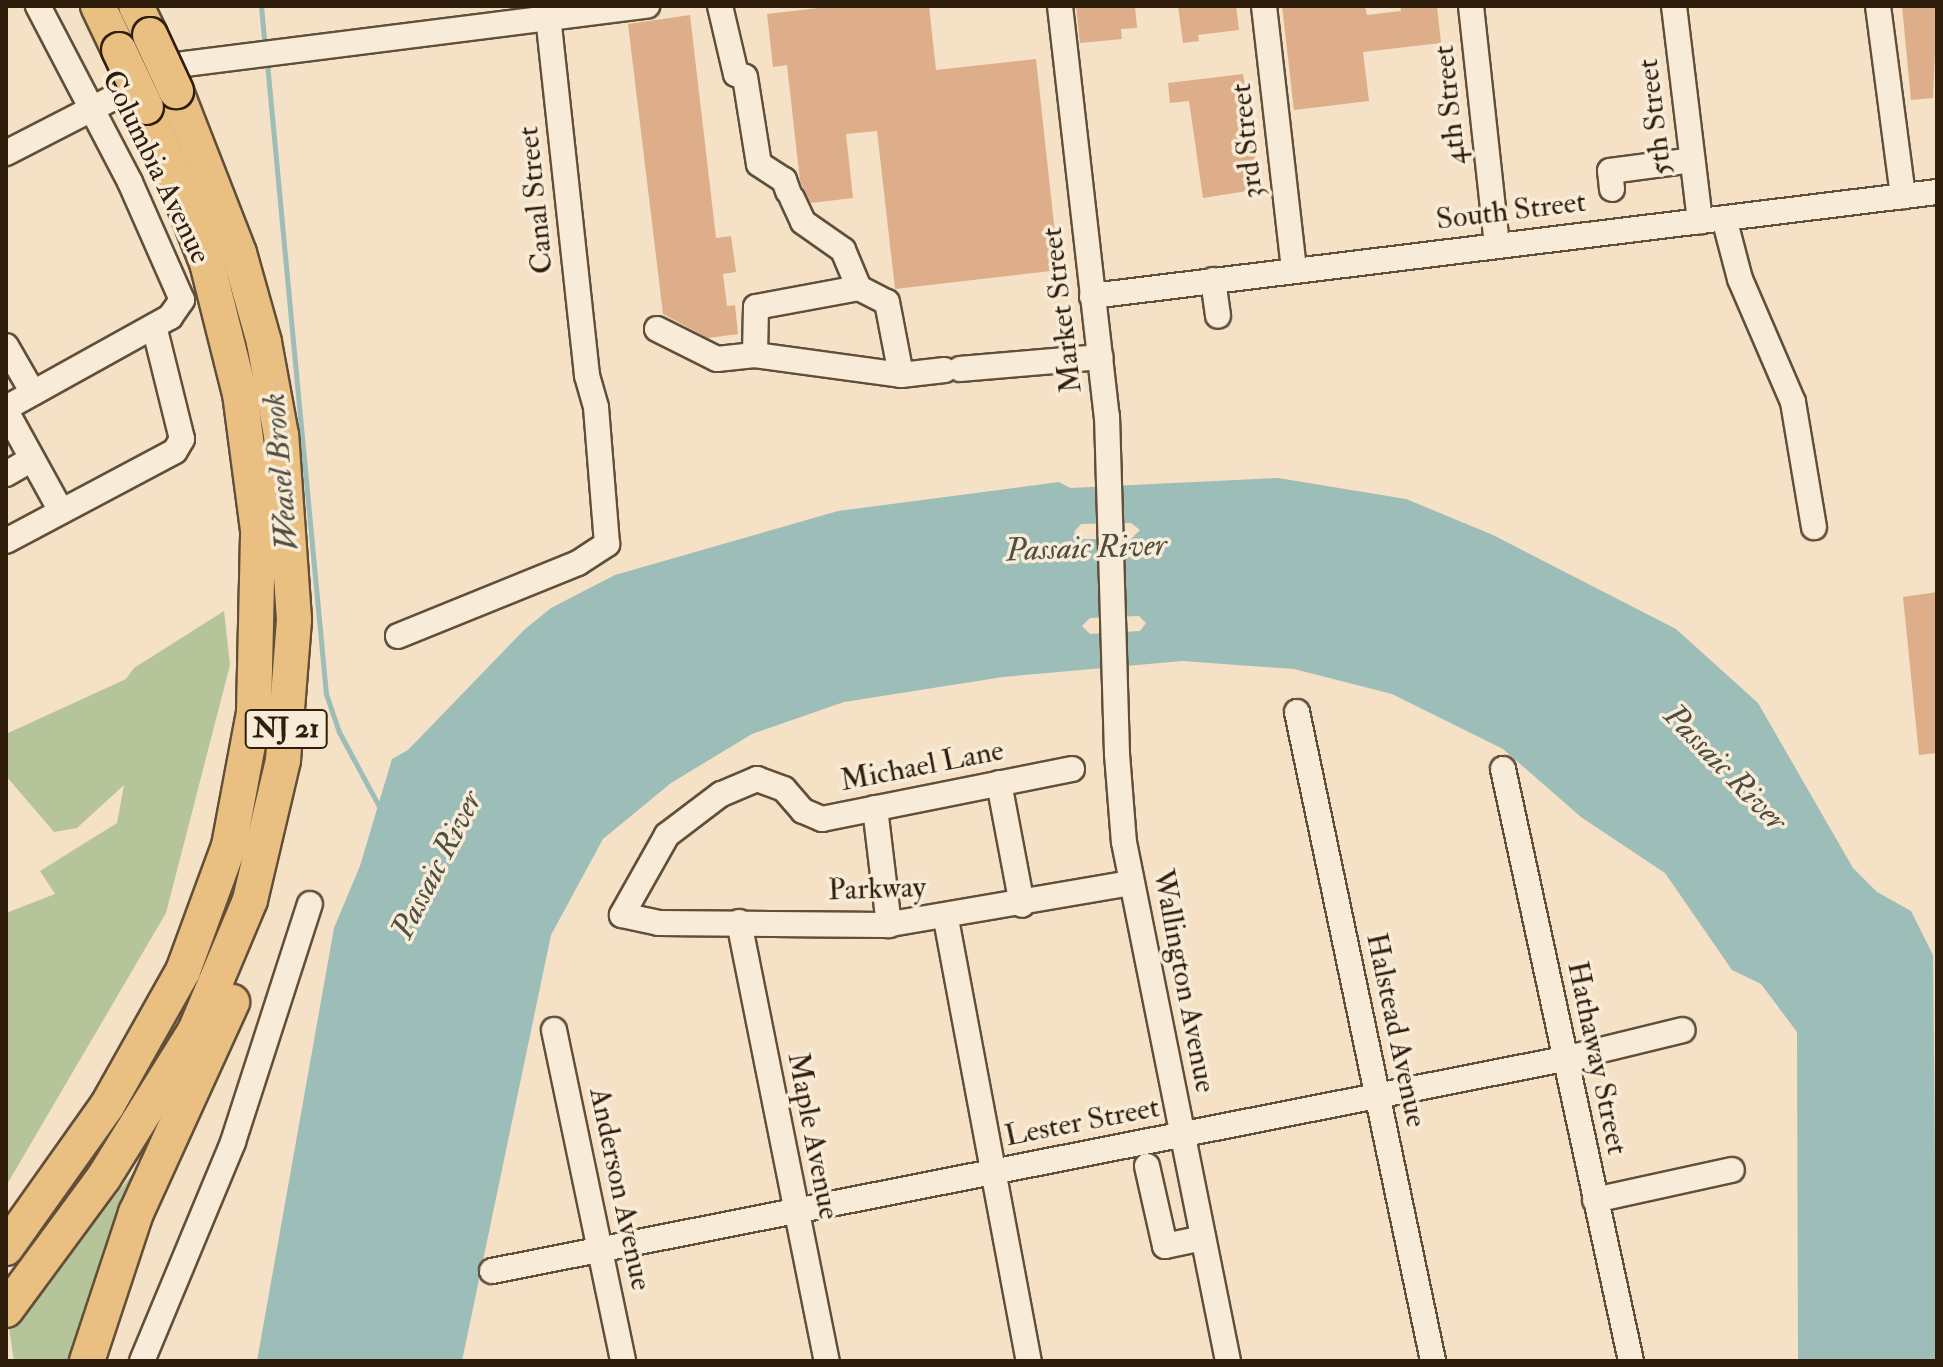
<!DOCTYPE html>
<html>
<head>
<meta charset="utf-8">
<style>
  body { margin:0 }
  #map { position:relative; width:1943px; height:1367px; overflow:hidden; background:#f5e1c5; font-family:"IM FELL Double Pica",serif }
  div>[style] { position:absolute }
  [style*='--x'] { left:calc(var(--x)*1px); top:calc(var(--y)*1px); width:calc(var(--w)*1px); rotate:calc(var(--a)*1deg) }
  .green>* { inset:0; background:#b6c49a }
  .water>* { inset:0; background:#9cbdb8 }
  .stream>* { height:5px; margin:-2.5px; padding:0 2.5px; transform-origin:2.5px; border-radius:2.5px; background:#9cbdb8 }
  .building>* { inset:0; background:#dead89 }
  .roads { filter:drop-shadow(2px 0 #614f3a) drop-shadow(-2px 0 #614f3a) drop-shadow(0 2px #614f3a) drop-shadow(0 -2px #614f3a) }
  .minor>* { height:24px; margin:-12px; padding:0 12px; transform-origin:12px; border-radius:12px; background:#f8ecd9 }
  .highway>* { height:34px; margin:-17px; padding:0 17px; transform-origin:17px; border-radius:17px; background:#eac082 }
  .bridges { filter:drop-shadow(2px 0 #301e0c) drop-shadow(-2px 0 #301e0c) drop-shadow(0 2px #301e0c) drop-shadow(0 -2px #301e0c) }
  .highway-bridge>* { height:34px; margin:-17px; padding:0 17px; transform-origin:17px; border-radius:17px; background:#eac082 }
  span { translate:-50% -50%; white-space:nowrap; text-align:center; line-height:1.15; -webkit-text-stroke:7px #f8ecd9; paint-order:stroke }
  .shield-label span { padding:2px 6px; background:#f8ecd9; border:2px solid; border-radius:6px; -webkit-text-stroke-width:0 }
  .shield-label { font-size:28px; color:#301e0c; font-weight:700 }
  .street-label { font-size:30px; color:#301e0c }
  .water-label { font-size:32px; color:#504e40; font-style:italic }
  .frame { position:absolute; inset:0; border:8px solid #301e0c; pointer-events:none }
</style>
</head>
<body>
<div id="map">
  <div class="green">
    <i style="clip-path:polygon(224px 611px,230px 665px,166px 913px,6px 1186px,6px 913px,55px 894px,40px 871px,117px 823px,124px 785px,77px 828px,54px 832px,6px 776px,6px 734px,126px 679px,134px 668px)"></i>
    <i style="clip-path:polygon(142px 1162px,72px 1361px,14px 1361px,9px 1328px)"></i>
  </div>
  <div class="water">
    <i style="clip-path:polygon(evenodd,1278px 478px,1406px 499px,1493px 535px,1676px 629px,1758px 703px,1853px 868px,1877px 892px,1911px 911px,1933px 955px,1937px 1361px,1798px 1361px,1797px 1032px,1761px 984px,1732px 970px,1665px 873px,1581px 817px,1503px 749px,1392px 694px,1294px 669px,1182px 661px,1003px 677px,844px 702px,752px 734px,671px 783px,603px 839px,551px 935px,462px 1361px,257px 1361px,334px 928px,360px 866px,392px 759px,408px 750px,524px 630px,551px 608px,615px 575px,838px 511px,1059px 482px,1070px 488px,1278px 478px,1131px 523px,1140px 530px,1131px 539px,1083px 539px,1074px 532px,1081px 524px,1131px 523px,1278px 478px,1139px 616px,1146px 623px,1140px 631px,1090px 634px,1082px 626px,1090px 618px,1139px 616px)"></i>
  </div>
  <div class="stream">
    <i style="--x:261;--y:6;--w:43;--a:84.7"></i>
    <i style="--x:267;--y:63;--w:634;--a:84.66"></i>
    <i style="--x:326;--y:694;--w:40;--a:71.1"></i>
    <i style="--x:339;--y:732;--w:91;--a:61.7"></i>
  </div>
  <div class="building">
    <i style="clip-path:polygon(836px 6px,929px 6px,936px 70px,1036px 59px,1059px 270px,895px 289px,877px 131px,846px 134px,853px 198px,811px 203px,800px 181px,787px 65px,773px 67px,767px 14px)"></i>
    <i style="clip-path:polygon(1076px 6px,1135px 6px,1137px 28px,1121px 29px,1122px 39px,1080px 43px)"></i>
    <i style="clip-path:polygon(1178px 6px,1236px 6px,1239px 30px,1198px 35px,1199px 41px,1183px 43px)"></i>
    <i style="clip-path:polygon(1282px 6px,1365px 6px,1367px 15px,1401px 11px,1400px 6px,1437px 6px,1441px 43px,1363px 52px,1369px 101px,1294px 110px)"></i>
    <i style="clip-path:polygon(1902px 6px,1937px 6px,1933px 98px,1911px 100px)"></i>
    <i style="clip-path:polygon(690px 15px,716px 238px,731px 236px,736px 272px,723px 274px,727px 306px,735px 305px,738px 334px,708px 338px,663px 314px,628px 24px)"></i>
    <i style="clip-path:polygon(1243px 74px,1260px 189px,1203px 198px,1189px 101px,1170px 103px,1168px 83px)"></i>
    <i style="clip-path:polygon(1937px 592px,1937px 753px,1919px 755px,1903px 597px)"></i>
  </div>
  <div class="roads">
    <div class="minor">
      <i style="--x:720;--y:6;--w:70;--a:76.8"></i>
      <i style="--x:736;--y:74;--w:9;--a:18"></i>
      <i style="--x:745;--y:77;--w:88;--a:80.9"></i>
      <i style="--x:759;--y:164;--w:30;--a:33"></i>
      <i style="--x:784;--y:180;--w:12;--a:70"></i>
      <i style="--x:1060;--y:6;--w:413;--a:83.5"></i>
      <i style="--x:1107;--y:416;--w:338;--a:88.3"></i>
      <i style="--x:1117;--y:754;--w:88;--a:85.5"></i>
      <i style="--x:1124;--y:842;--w:529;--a:78.67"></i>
      <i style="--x:1264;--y:6;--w:265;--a:83.5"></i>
      <i style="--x:1471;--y:6;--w:240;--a:83.8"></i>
      <i style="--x:1674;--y:6;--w:217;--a:83.1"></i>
      <i style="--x:1878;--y:6;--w:192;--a:82.5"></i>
      <i style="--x:6;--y:153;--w:192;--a:-27.2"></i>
      <i style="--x:177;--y:65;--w:474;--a:-7.2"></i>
      <i style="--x:1612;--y:189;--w:18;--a:-96"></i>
      <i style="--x:1610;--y:171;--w:83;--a:-7.6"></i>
      <i style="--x:792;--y:198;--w:26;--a:65"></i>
      <i style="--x:803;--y:222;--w:49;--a:35"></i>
      <i style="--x:843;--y:250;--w:41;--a:67.2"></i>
      <i style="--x:1724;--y:218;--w:63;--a:75.3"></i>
      <i style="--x:1740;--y:279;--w:134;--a:66.7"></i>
      <i style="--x:1793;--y:402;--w:127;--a:80.5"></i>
      <i style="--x:1213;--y:280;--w:36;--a:82"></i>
      <i style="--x:1092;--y:296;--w:851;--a:-7.02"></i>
      <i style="--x:657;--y:329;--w:67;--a:26.6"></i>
      <i style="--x:717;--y:359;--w:38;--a:-6"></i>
      <i style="--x:755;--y:355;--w:48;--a:-88.8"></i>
      <i style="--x:756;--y:307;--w:105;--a:-10.5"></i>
      <i style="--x:859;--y:288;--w:31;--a:27"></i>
      <i style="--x:887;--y:302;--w:74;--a:79.1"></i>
      <i style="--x:901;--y:375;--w:44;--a:-6.5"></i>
      <i style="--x:6;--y:346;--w:54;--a:60.1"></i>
      <i style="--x:755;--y:355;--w:147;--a:7.8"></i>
      <i style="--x:960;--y:369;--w:141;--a:-4.9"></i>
      <i style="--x:6;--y:408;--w:188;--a:-29"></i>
      <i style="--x:170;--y:317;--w:21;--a:-55"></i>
      <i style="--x:182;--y:300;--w:129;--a:-113.8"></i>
      <i style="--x:130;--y:182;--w:199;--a:-117.6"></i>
      <i style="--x:6;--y:411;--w:114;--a:61.2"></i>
      <i style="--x:6;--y:474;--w:30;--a:-30"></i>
      <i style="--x:6;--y:541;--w:191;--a:-28"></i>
      <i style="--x:175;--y:451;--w:14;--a:-60"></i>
      <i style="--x:182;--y:439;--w:116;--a:-103.9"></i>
      <i style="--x:398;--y:636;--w:194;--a:-22.1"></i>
      <i style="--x:578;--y:563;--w:35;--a:-33"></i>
      <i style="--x:607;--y:544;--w:137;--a:-94.6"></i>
      <i style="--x:596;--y:407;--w:33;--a:-106"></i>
      <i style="--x:587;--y:375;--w:371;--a:-96.2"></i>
      <i style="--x:1297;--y:712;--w:663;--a:78.16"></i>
      <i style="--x:1072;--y:769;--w:255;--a:168.7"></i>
      <i style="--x:822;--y:819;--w:21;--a:-157"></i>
      <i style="--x:803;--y:811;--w:29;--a:-131"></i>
      <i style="--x:784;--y:789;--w:29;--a:-160"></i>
      <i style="--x:757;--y:779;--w:39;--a:157"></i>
      <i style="--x:721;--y:794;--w:68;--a:142.8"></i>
      <i style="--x:667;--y:835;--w:92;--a:119.4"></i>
      <i style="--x:622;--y:915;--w:38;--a:12"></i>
      <i style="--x:659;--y:923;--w:226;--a:0.5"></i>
      <i style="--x:885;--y:925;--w:250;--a:-9.7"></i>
      <i style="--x:1503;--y:769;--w:606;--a:77.8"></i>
      <i style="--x:999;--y:783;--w:124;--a:79.3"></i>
      <i style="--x:875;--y:808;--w:118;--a:83.2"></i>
      <i style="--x:946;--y:919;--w:450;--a:79.4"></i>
      <i style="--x:739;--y:922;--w:448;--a:78.7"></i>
      <i style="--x:554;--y:1030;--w:338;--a:78.2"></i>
      <i style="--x:1147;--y:1166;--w:82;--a:77.3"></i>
      <i style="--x:1165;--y:1246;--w:39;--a:-12"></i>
      <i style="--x:1595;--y:1200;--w:140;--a:-12.4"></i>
      <i style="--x:492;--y:1271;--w:1093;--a:-11.19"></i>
      <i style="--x:1564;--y:1059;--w:122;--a:-13.7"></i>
      <i style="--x:142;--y:1361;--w:237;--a:-67.4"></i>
      <i style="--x:233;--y:1142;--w:250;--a:-72.1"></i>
    </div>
    <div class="highway">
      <i style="--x:98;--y:6;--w:49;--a:64.5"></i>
      <i style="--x:136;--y:6;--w:32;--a:64"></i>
      <i style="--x:6;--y:1248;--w:174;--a:-54.6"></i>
      <i style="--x:107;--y:1106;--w:155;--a:-60.6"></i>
      <i style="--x:183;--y:971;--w:133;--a:-69.8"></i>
      <i style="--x:229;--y:846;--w:136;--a:-79.4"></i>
      <i style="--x:254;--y:712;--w:182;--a:-88.7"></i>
      <i style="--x:258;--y:530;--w:137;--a:-97.5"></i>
      <i style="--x:240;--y:394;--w:135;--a:-104.1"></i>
      <i style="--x:207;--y:263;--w:168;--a:-111.4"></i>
      <i style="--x:6;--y:1310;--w:165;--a:-53.6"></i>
      <i style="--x:104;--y:1177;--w:172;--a:-58.1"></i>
      <i style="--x:195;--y:1031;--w:142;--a:-67.2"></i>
      <i style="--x:250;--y:900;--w:144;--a:-76.7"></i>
      <i style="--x:283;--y:760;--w:141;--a:-85.5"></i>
      <i style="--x:294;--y:619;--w:184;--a:-94"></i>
      <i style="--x:281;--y:435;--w:95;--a:-100.4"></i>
      <i style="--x:264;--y:342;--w:92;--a:-105.7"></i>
      <i style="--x:239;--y:253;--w:174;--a:-111.3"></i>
      <i style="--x:87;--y:1361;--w:156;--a:-71.7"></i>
      <i style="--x:136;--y:1213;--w:232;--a:-65.5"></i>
    </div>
  </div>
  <div class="bridges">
    <div class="highway-bridge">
      <i style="--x:150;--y:35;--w:62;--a:65.1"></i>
      <i style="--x:119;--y:50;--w:63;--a:64.7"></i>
    </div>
  </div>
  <div class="shield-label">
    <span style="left:286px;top:729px">NJ 21</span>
  </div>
  <div class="street-label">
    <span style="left:1450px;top:105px;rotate:-96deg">4th Street</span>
    <span style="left:1655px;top:117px;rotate:-97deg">5th Street</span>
    <span style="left:1247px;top:141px;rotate:-96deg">3rd Street</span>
    <span style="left:156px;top:167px;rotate:64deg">Columbia Avenue</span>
    <span style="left:536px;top:200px;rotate:-96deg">Canal Street</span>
    <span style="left:1511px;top:211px;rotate:-7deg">South Street</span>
    <span style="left:1062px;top:310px;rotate:-97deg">Market Street</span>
    <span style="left:922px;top:766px;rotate:-11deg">Michael Lane</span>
    <span style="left:877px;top:889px;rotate:-2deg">Parkway</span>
    <span style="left:1184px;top:981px;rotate:79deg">Wallington Avenue</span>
    <span style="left:1396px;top:1030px;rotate:78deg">Halstead Avenue</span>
    <span style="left:1597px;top:1058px;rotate:78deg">Hathaway Street</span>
    <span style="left:1082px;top:1122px;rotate:-11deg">Lester Street</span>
    <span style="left:813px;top:1136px;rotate:79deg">Maple Avenue</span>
    <span style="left:620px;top:1189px;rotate:78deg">Anderson Avenue</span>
  </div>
  <div class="water-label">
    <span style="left:281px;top:472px;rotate:-95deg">Weasel Brook</span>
    <span style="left:1086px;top:548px;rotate:-2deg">Passaic River</span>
    <span style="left:1725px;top:768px;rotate:46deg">Passaic River</span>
    <span style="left:437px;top:865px;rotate:-63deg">Passaic River</span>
  </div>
  <div class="frame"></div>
</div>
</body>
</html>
